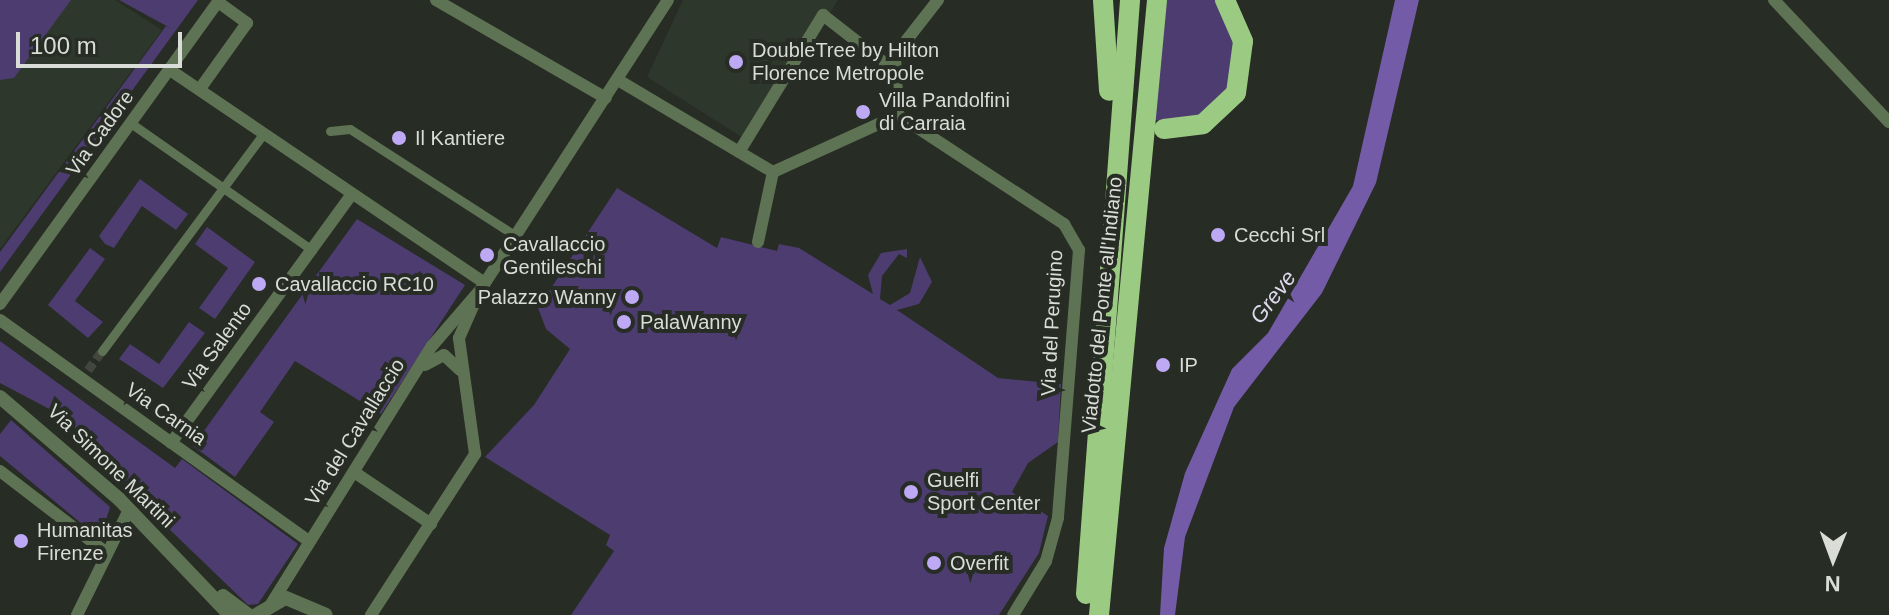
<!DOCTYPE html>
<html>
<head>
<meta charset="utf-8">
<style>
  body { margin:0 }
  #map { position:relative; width:1889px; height:615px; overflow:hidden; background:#272c24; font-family:Helvetica,sans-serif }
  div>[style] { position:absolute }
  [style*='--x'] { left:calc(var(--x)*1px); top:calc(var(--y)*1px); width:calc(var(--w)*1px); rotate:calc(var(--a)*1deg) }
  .built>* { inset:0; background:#2e372b }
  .green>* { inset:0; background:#4c3c6f }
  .water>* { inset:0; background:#735ba7 }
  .pedestrian-tunnel>* { height:9px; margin-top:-4.5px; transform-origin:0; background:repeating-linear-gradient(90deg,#42463f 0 9px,transparent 0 13.5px) }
  .pedestrian>* { height:9px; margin:-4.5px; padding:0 4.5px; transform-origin:4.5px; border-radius:4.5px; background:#5e7353 }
  .minor>* { height:12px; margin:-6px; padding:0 6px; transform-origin:6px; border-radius:6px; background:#5e7353 }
  .tertiary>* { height:14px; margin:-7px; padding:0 7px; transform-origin:7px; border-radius:7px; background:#5e7353 }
  .trunk>* { height:20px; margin:-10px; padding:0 10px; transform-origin:10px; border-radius:10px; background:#9bca82 }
  .dots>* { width:22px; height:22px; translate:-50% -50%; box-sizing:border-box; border:4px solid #272c24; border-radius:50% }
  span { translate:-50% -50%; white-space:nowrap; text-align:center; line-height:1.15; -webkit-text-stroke:8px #272c24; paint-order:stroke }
  .poi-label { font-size:20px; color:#d9dcd7 }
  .left { translate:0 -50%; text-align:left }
  .right { translate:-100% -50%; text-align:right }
  .street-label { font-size:20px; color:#d9dcd7 }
  .water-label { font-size:22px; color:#ded9ee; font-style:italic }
  .north { position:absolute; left:1793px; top:519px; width:80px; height:80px; -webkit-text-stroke:6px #272c24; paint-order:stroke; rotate:181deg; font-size:22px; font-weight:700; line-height:32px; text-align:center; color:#d9dcd7 }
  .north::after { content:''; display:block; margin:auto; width:28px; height:36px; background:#d9dcd7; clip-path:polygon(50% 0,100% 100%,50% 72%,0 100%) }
  .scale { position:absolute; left:16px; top:32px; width:166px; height:36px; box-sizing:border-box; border:4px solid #d9dcd7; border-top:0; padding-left:10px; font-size:24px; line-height:28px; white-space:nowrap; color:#d9dcd7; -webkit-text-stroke:6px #272c24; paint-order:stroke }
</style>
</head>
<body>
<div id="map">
  <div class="built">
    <i style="clip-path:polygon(0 0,115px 0,162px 30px,0 249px)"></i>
    <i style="clip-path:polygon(683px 0,838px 0,751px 143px,647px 77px)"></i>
  </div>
  <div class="green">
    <i style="clip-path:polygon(0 0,71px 0,14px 78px,0 80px)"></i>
    <i style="clip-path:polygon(119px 0,198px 0,0 272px,0 252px,166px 26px,174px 30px)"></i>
    <i style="clip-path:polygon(1166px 0,1216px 0,1236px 44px,1230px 87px,1203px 116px,1172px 123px,1155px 120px)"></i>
    <i style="clip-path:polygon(140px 179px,188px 214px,176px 230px,142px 206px,114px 248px,105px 244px,99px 236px)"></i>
    <i style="clip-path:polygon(617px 188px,717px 248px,721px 237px,777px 251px,779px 244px,799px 248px,873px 294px,868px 275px,881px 253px,907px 249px,907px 258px,899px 254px,882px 276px,880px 299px,890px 305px,910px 293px,920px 257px,932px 282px,919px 304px,897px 310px,998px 378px,1061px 384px,1058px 442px,1028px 463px,1012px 492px,1048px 516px,1039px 553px,999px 615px,571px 615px,614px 551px,606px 545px,610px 535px,485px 457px,534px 405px,570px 349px,546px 329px,538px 308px)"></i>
    <i style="clip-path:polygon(357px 219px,465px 285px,381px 414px,295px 361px,260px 412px,274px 422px,235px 477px,193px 446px)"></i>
    <i style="clip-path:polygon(207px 227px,255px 262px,215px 319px,199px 308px,228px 268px,195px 244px)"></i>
    <i style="clip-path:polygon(90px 248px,105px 259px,75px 301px,103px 322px,88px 338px,48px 305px)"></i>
    <i style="clip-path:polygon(189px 322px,205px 333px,163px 388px,119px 359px,130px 344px,159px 364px)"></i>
    <i style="clip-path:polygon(0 341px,175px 468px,182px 459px,298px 544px,258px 604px,248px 605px,83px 446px,72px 421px,0 383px)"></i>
    <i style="clip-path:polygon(11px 420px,110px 507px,100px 539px,0 456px,0 434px)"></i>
  </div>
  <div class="water">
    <i style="clip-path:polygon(1395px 0,1419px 0,1376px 183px,1322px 293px,1234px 407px,1185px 537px,1175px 615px,1160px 615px,1164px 548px,1185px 473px,1232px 369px,1268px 333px,1353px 186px)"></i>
  </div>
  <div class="pedestrian-tunnel">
    <i style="--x:88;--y:370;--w:24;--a:-54"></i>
  </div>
  <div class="pedestrian">
    <i style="--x:132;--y:124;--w:220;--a:35"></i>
    <i style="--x:330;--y:131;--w:20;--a:-6"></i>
    <i style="--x:350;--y:129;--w:197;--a:32.8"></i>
    <i style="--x:102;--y:351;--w:270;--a:-53.4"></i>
  </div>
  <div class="minor">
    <i style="--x:436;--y:0;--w:196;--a:30"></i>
    <i style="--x:1774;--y:0;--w:168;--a:46.7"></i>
    <i style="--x:170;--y:70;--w:380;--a:34.1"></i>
    <i style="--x:618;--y:80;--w:180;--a:30.7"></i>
    <i style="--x:898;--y:115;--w:199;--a:33.3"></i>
    <i style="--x:1064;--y:224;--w:30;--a:60"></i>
    <i style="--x:1079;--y:250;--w:269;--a:94.5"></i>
    <i style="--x:1058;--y:518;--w:45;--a:105.6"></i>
    <i style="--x:1046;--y:561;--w:63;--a:121.4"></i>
    <i style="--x:898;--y:115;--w:60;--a:-92.9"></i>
    <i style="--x:895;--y:55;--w:70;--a:-52"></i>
    <i style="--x:739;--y:152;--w:161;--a:-58.5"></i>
    <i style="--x:823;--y:15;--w:93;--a:38"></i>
    <i style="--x:773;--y:172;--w:137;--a:-24.5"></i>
    <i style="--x:758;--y:242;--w:72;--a:-77.9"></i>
    <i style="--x:0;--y:304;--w:372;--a:-54.2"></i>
    <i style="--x:218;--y:2;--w:36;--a:36"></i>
    <i style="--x:247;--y:23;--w:82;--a:125.6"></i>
    <i style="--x:0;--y:320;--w:380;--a:35.6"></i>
    <i style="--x:425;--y:365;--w:21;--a:-28"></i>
    <i style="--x:444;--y:355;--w:22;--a:43"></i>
    <i style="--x:171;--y:443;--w:306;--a:-54"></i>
    <i style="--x:0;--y:471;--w:135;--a:37.5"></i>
    <i style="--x:354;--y:472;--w:93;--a:34"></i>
    <i style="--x:268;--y:609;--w:310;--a:-58.1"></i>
    <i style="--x:432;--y:346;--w:75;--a:-49.3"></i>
    <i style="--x:481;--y:289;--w:344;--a:-57.1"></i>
    <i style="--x:77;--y:615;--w:117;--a:-63.7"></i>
    <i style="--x:371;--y:615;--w:192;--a:-57.1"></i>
    <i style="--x:475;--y:454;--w:117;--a:-97.9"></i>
    <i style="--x:459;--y:338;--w:47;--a:-66.2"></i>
  </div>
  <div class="tertiary">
    <i style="--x:0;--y:397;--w:157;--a:40.6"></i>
    <i style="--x:119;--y:499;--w:161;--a:46.3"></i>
    <i style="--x:223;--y:596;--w:31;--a:37"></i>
    <i style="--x:256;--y:615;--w:34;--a:-30"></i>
    <i style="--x:286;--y:598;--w:43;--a:23"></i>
  </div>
  <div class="trunk">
    <i style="--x:1103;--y:0;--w:91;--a:86.2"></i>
    <i style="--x:1164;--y:129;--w:39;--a:-7"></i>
    <i style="--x:1203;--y:124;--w:45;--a:-43.2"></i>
    <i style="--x:1236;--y:93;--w:52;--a:-82.3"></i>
    <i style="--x:1243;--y:41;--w:45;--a:-113.7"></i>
    <i style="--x:1086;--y:594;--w:596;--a:-85.76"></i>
    <i style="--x:1099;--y:615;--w:618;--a:-84.61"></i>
  </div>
  <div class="dots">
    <i style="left:736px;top:62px;background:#bea9f5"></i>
    <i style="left:863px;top:112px;background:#bea9f5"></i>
    <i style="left:399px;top:138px;background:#bea9f5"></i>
    <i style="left:1218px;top:235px;background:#bea9f5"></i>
    <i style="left:487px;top:255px;background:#bea9f5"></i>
    <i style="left:259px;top:284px;background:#bea9f5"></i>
    <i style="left:632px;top:297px;background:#bea9f5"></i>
    <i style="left:624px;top:322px;background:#bea9f5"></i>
    <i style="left:1163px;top:365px;background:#bea9f5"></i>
    <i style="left:911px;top:492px;background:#bea9f5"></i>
    <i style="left:21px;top:541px;background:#bea9f5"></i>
    <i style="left:934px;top:563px;background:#bea9f5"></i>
  </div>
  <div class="poi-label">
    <span class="left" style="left:752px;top:62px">DoubleTree by Hilton<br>Florence Metropole</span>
    <span class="left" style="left:879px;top:112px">Villa Pandolfini<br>di Carraia</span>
    <span class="left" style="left:415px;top:138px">Il Kantiere</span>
    <span class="left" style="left:1234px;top:235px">Cecchi Srl</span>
    <span class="left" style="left:503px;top:256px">Cavallaccio<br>Gentileschi</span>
    <span class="left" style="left:275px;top:284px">Cavallaccio RC10</span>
    <span class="right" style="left:616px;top:297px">Palazzo Wanny</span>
    <span class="left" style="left:640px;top:322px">PalaWanny</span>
    <span class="left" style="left:1179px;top:365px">IP</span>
    <span class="left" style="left:927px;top:492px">Guelfi<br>Sport Center</span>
    <span class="left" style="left:37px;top:542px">Humanitas<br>Firenze</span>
    <span class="left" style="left:950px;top:563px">Overfit</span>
  </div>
  <div class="street-label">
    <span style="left:100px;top:133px;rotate:-54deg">Via Cadore</span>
    <span style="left:1102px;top:305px;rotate:-84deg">Viadotto del Ponte all'Indiano</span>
    <span style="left:1052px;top:323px;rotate:-87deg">Via del Perugino</span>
    <span style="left:217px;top:346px;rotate:-54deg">Via Salento</span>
    <span style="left:166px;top:414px;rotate:35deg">Via Carnia</span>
    <span style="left:355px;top:432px;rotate:-58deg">Via del Cavallaccio</span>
    <span style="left:111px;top:466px;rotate:44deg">Via Simone Martini</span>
  </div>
  <div class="water-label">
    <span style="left:1273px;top:297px;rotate:-53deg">Greve</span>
  </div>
  <div class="north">N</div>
  <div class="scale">100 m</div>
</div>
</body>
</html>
